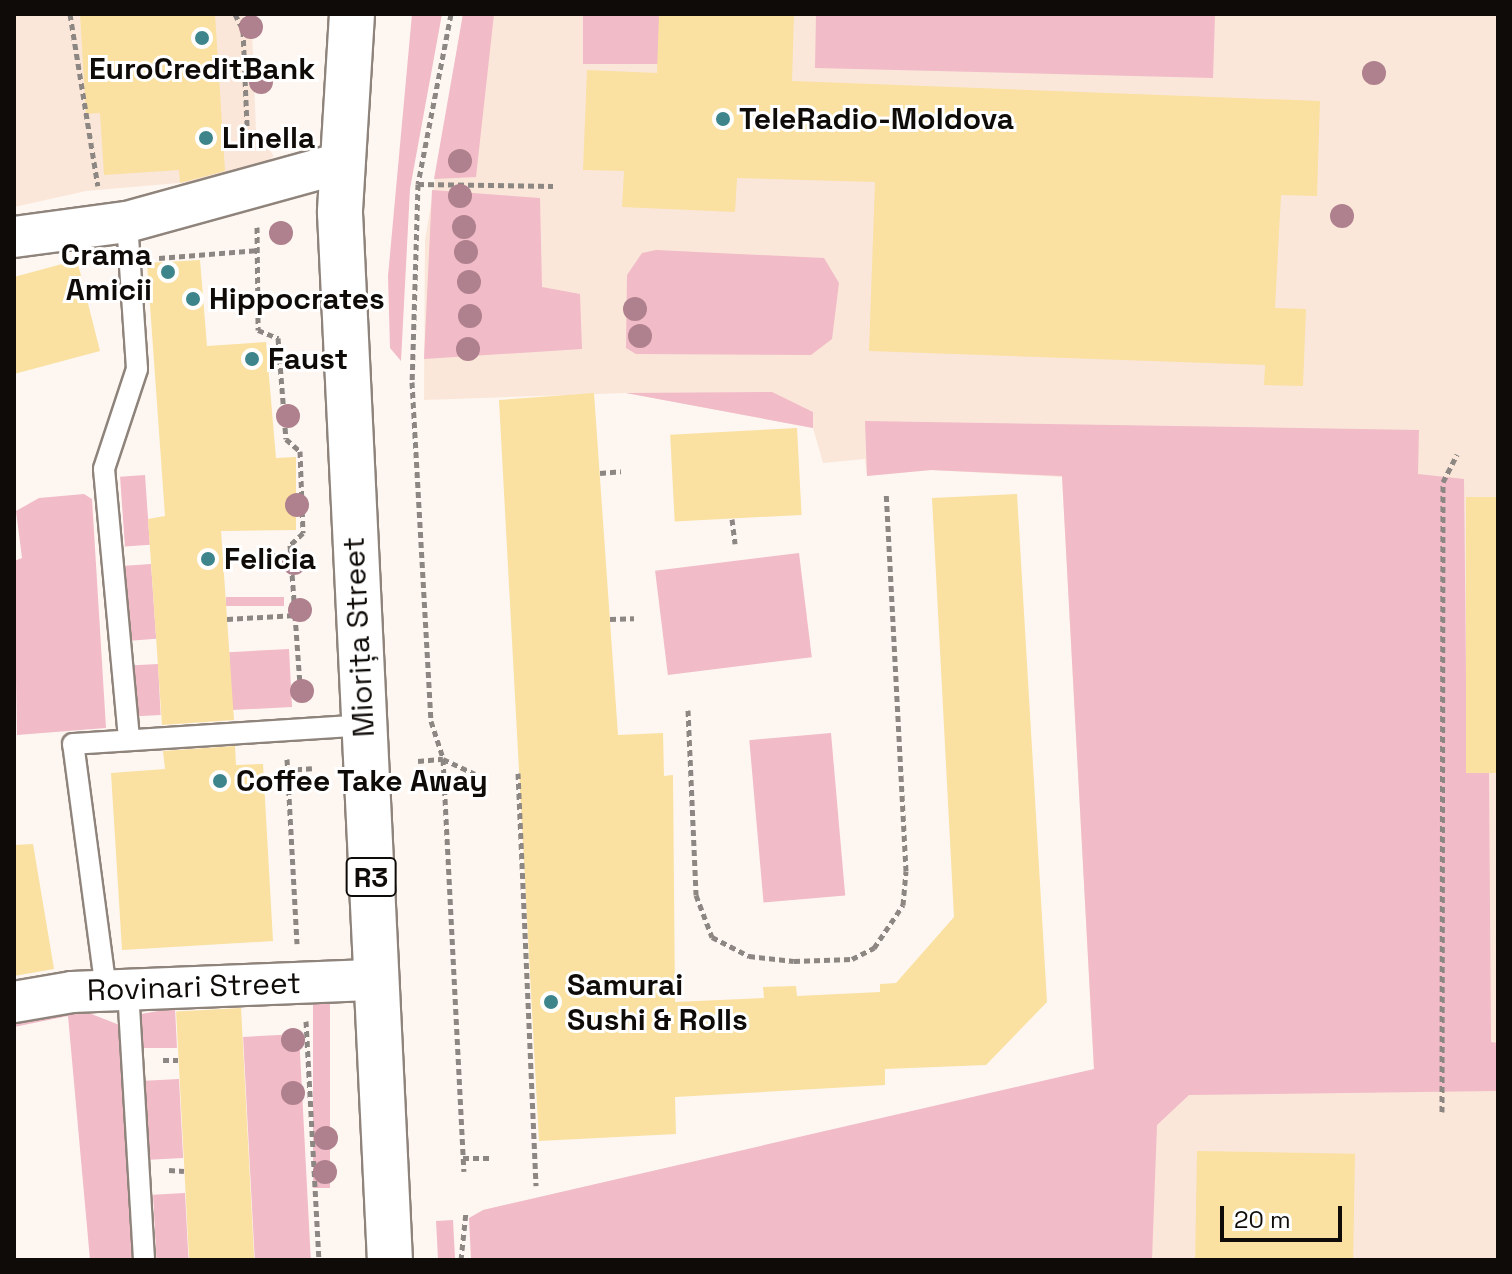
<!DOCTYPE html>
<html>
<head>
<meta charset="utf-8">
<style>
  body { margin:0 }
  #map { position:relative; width:1512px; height:1274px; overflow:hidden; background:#fef7f1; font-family:"Space Grotesk",sans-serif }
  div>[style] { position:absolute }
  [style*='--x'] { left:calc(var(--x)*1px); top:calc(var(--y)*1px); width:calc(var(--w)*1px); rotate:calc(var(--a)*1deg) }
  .built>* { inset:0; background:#fae7d9 }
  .green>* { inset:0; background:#f1bbc8; transform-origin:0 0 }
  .building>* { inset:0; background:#fae0a1; transform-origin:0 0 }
  .path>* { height:5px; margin-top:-2.5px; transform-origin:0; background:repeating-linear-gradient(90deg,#8d8783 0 6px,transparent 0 10px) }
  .roads { filter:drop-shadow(2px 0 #8f847c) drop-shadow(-2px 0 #8f847c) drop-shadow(0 2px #8f847c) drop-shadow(0 -2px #8f847c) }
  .service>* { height:20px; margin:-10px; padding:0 10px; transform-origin:10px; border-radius:10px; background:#fff }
  .minor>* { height:40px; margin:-20px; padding:0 20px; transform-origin:20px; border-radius:20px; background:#fff }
  .primary>* { height:44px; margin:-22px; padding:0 22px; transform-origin:22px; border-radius:22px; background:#fff }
  .trees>* { width:24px; height:24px; margin:-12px; border-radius:50%; background:#af808d }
  .dots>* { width:22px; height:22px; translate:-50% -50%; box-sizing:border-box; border:4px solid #fff; border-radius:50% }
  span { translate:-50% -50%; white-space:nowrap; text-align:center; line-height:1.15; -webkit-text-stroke:6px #fff; paint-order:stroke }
  .shield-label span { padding:2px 6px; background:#fff; border:2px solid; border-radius:6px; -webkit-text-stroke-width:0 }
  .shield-label { font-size:28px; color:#0f0b08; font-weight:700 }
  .poi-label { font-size:30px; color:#0f0b08; font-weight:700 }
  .left { translate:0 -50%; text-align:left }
  .right { translate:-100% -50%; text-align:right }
  .street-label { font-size:30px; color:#0f0b08 }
  .frame { position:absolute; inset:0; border:16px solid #0f0b08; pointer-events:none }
  .scale { position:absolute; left:1220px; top:1206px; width:122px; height:36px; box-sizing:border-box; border:4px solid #0f0b08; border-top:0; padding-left:10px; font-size:24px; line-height:28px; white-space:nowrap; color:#0f0b08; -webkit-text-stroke:6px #fff; paint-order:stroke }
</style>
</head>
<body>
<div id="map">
  <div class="built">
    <i style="clip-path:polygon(14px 14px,242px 14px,252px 31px,256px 131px,274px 156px,248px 177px,86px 191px,14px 207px)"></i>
    <i style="clip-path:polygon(463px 14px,1498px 14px,1498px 1260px,485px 1260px,483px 1210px,1094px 1070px,1062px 477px,931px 470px,867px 476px,865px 459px,823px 463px,813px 428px,626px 393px,424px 400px,425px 240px)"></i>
  </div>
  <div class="green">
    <i style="clip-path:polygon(412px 14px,442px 14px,410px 189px,401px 361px,390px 348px,388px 276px)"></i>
    <i style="clip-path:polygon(463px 14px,494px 14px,476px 177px,434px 179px)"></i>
    <i style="left:583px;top:14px;width:76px;height:50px"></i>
    <i style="clip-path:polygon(816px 14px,1215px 14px,1213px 78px,815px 68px)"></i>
    <i style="clip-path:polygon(432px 190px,540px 198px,542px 287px,580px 294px,582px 349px,424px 359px)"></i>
    <i style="clip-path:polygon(656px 250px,824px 258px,839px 283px,832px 339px,811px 355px,636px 354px,626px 348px,627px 275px,642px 253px)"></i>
    <i style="clip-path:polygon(772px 392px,813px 412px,813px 428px,626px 393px)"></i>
    <i style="clip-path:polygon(865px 421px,1419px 430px,1418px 474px,1464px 479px,1467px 773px,1489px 773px,1491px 1042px,1498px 1043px,1498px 1091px,1189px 1095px,1157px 1125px,1152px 1260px,471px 1260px,469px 1218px,483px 1210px,1094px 1069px,1062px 476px,931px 470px,867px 476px)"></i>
    <i style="left:145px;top:475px;width:70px;height:25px;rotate:86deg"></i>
    <i style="clip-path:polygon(84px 494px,92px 499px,106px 728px,17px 735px,14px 561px,22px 558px,16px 511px,39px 498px)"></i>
    <i style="left:799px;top:553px;width:105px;height:145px;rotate:83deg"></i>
    <i style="left:151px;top:564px;width:75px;height:26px;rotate:86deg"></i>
    <i style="left:284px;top:597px;width:9px;height:58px;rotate:90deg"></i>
    <i style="left:289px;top:649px;width:58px;height:60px;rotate:87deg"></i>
    <i style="left:158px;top:664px;width:51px;height:24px;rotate:87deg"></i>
    <i style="left:831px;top:733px;width:163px;height:82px;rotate:85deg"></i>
    <i style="left:313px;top:1001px;width:17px;height:187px"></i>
    <i style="clip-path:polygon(71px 1006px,122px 1026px,135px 1260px,90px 1260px,68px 1016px,14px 1027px,14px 1017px)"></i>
    <i style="clip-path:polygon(175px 1008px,177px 1048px,143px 1048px,141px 1014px)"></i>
    <i style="left:299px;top:1034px;width:226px;height:56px;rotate:87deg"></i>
    <i style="left:179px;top:1079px;width:79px;height:34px;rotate:87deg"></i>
    <i style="left:185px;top:1193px;width:67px;height:32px;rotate:87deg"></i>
    <i style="left:453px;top:1220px;width:40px;height:17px;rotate:87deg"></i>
  </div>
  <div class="building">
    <i style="clip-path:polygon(80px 14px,215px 14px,225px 171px,180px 183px,179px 170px,104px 175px,100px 113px,86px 114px)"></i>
    <i style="clip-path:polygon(659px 14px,794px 14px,792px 81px,1320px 101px,1317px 196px,1281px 195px,1275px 308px,1306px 309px,1303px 386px,1264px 385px,1265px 365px,869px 351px,875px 182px,737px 178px,735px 212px,622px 207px,624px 171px,583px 170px,587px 70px,657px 73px)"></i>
    <i style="clip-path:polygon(77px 260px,100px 351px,14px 374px,14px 277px)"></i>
    <i style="clip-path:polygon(200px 260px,207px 346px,266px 342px,276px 458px,296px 457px,296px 530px,221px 531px,234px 720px,162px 725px,148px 519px,165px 516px,147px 263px)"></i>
    <i style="clip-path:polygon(594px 393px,618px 735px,663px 733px,664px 776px,673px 775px,675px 1002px,764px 998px,763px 987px,796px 986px,797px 996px,880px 992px,880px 984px,896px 983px,954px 917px,932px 498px,1017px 494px,1047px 1002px,986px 1065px,885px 1069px,885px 1085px,675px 1097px,676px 1134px,539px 1141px,499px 400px)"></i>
    <i style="left:797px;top:428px;width:87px;height:127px;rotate:87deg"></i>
    <i style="left:1466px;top:497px;width:32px;height:276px"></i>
    <i style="clip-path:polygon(235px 746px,236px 765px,263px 764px,273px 941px,122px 950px,111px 773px,165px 769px,163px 751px)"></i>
    <i style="clip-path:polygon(33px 844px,54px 969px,14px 976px,14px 845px)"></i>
    <i style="left:241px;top:1008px;width:252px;height:65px;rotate:87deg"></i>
    <i style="left:1197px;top:1151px;width:158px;height:109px;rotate:1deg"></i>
  </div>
  <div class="path">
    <i style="--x:70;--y:14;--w:174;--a:80.8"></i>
    <i style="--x:235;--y:14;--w:18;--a:63"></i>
    <i style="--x:243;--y:30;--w:120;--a:87.6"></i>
    <i style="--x:451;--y:14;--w:173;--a:101"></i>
    <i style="--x:418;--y:184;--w:198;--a:91.7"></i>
    <i style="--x:412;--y:382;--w:340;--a:86.8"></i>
    <i style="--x:431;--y:721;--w:40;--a:72"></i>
    <i style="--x:443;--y:759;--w:413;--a:87.1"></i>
    <i style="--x:418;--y:184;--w:135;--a:0.8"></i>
    <i style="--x:257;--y:227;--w:103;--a:89.4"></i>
    <i style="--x:258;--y:330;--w:22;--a:22"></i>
    <i style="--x:278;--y:338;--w:101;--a:85.5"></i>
    <i style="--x:286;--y:439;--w:18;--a:41"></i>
    <i style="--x:300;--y:451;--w:82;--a:87.9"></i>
    <i style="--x:303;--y:533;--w:18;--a:137"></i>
    <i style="--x:290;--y:545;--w:154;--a:85.9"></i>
    <i style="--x:159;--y:258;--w:99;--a:-4.6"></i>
    <i style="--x:600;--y:473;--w:21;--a:-5"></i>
    <i style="--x:732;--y:519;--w:25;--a:83"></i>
    <i style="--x:223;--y:557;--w:68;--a:-1.7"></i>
    <i style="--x:227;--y:619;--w:69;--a:-3.3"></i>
    <i style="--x:610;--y:619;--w:24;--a:-2"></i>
    <i style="--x:688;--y:710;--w:185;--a:87.5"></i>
    <i style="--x:696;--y:895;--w:45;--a:69.1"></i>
    <i style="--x:712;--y:937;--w:42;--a:27.2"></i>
    <i style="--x:749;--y:956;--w:45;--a:6.3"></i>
    <i style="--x:794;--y:961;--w:58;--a:-2"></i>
    <i style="--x:852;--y:959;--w:25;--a:-27"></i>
    <i style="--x:874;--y:948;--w:52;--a:-56"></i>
    <i style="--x:903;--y:905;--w:34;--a:-85"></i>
    <i style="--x:906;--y:871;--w:379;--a:-93"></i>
    <i style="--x:287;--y:759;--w:185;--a:86.9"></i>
    <i style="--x:418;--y:761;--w:25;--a:-5"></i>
    <i style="--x:443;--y:759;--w:35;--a:25"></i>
    <i style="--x:286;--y:770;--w:26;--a:-4"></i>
    <i style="--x:518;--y:773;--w:413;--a:87.5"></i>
    <i style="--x:306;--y:1021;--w:239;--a:86.9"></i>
    <i style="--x:163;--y:1060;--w:15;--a:0"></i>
    <i style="--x:1442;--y:1112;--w:630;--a:-89.91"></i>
    <i style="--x:1443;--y:482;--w:31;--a:-63"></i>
    <i style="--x:463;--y:1158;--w:26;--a:0"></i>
    <i style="--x:169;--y:1170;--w:15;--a:4"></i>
    <i style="--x:461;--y:1260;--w:48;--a:-84.1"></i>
  </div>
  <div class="roads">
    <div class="service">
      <i style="--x:127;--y:222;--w:147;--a:86.1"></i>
      <i style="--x:137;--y:369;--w:105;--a:108.3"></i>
      <i style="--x:104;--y:469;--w:272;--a:84.7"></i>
      <i style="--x:106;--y:990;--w:248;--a:-97.6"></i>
      <i style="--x:73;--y:744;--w:292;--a:-3.7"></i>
      <i style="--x:128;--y:990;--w:270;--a:86.6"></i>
    </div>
    <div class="minor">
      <i style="--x:14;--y:237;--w:114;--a:-7.6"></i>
      <i style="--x:127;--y:222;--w:222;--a:-15.4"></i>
      <i style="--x:14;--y:1002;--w:59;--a:-9.8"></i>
      <i style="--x:72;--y:992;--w:304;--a:-2.3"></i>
    </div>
    <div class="primary">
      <i style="--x:352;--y:14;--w:199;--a:93.5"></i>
      <i style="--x:340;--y:213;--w:1048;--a:87.27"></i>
    </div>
  </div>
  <div class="trees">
    <i style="left:251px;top:27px"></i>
    <i style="left:1374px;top:73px"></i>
    <i style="left:261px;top:82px"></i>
    <i style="left:460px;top:161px"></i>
    <i style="left:460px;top:196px"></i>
    <i style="left:1342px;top:216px"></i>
    <i style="left:464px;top:227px"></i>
    <i style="left:281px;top:233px"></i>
    <i style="left:466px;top:252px"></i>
    <i style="left:469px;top:282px"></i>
    <i style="left:635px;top:309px"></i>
    <i style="left:470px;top:316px"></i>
    <i style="left:640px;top:336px"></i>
    <i style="left:468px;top:349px"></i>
    <i style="left:288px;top:416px"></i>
    <i style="left:297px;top:505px"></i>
    <i style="left:294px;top:563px"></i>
    <i style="left:300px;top:610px"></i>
    <i style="left:302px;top:691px"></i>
    <i style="left:293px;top:1040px"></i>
    <i style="left:293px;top:1093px"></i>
    <i style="left:326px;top:1138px"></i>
    <i style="left:325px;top:1172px"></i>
  </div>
  <div class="dots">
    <i style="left:202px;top:38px;background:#3d858b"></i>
    <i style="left:723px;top:119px;background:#3d858b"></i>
    <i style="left:206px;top:138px;background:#3d858b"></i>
    <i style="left:168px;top:272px;background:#3d858b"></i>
    <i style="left:193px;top:299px;background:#3d858b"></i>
    <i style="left:252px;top:359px;background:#3d858b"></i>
    <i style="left:208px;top:559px;background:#3d858b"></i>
    <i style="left:220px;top:781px;background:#3d858b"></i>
    <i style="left:551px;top:1002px;background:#3d858b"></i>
  </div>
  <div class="shield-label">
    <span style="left:371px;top:877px">R3</span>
  </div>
  <div class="poi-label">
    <span style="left:202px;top:69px">EuroCreditBank</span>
    <span class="left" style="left:739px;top:119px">TeleRadio-Moldova</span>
    <span class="left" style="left:222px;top:138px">Linella</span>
    <span class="right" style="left:152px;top:272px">Crama<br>Amicii</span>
    <span class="left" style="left:209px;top:299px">Hippocrates</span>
    <span class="left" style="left:268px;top:359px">Faust</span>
    <span class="left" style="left:224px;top:559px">Felicia</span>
    <span class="left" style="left:236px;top:781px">Coffee Take Away</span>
    <span class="left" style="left:567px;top:1002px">Samurai<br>Sushi &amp; Rolls</span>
  </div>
  <div class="street-label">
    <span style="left:359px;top:637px;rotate:-93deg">Miorița Street</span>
    <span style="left:194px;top:987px;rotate:-2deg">Rovinari Street</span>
  </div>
  <div class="frame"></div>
  <div class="scale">20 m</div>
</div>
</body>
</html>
